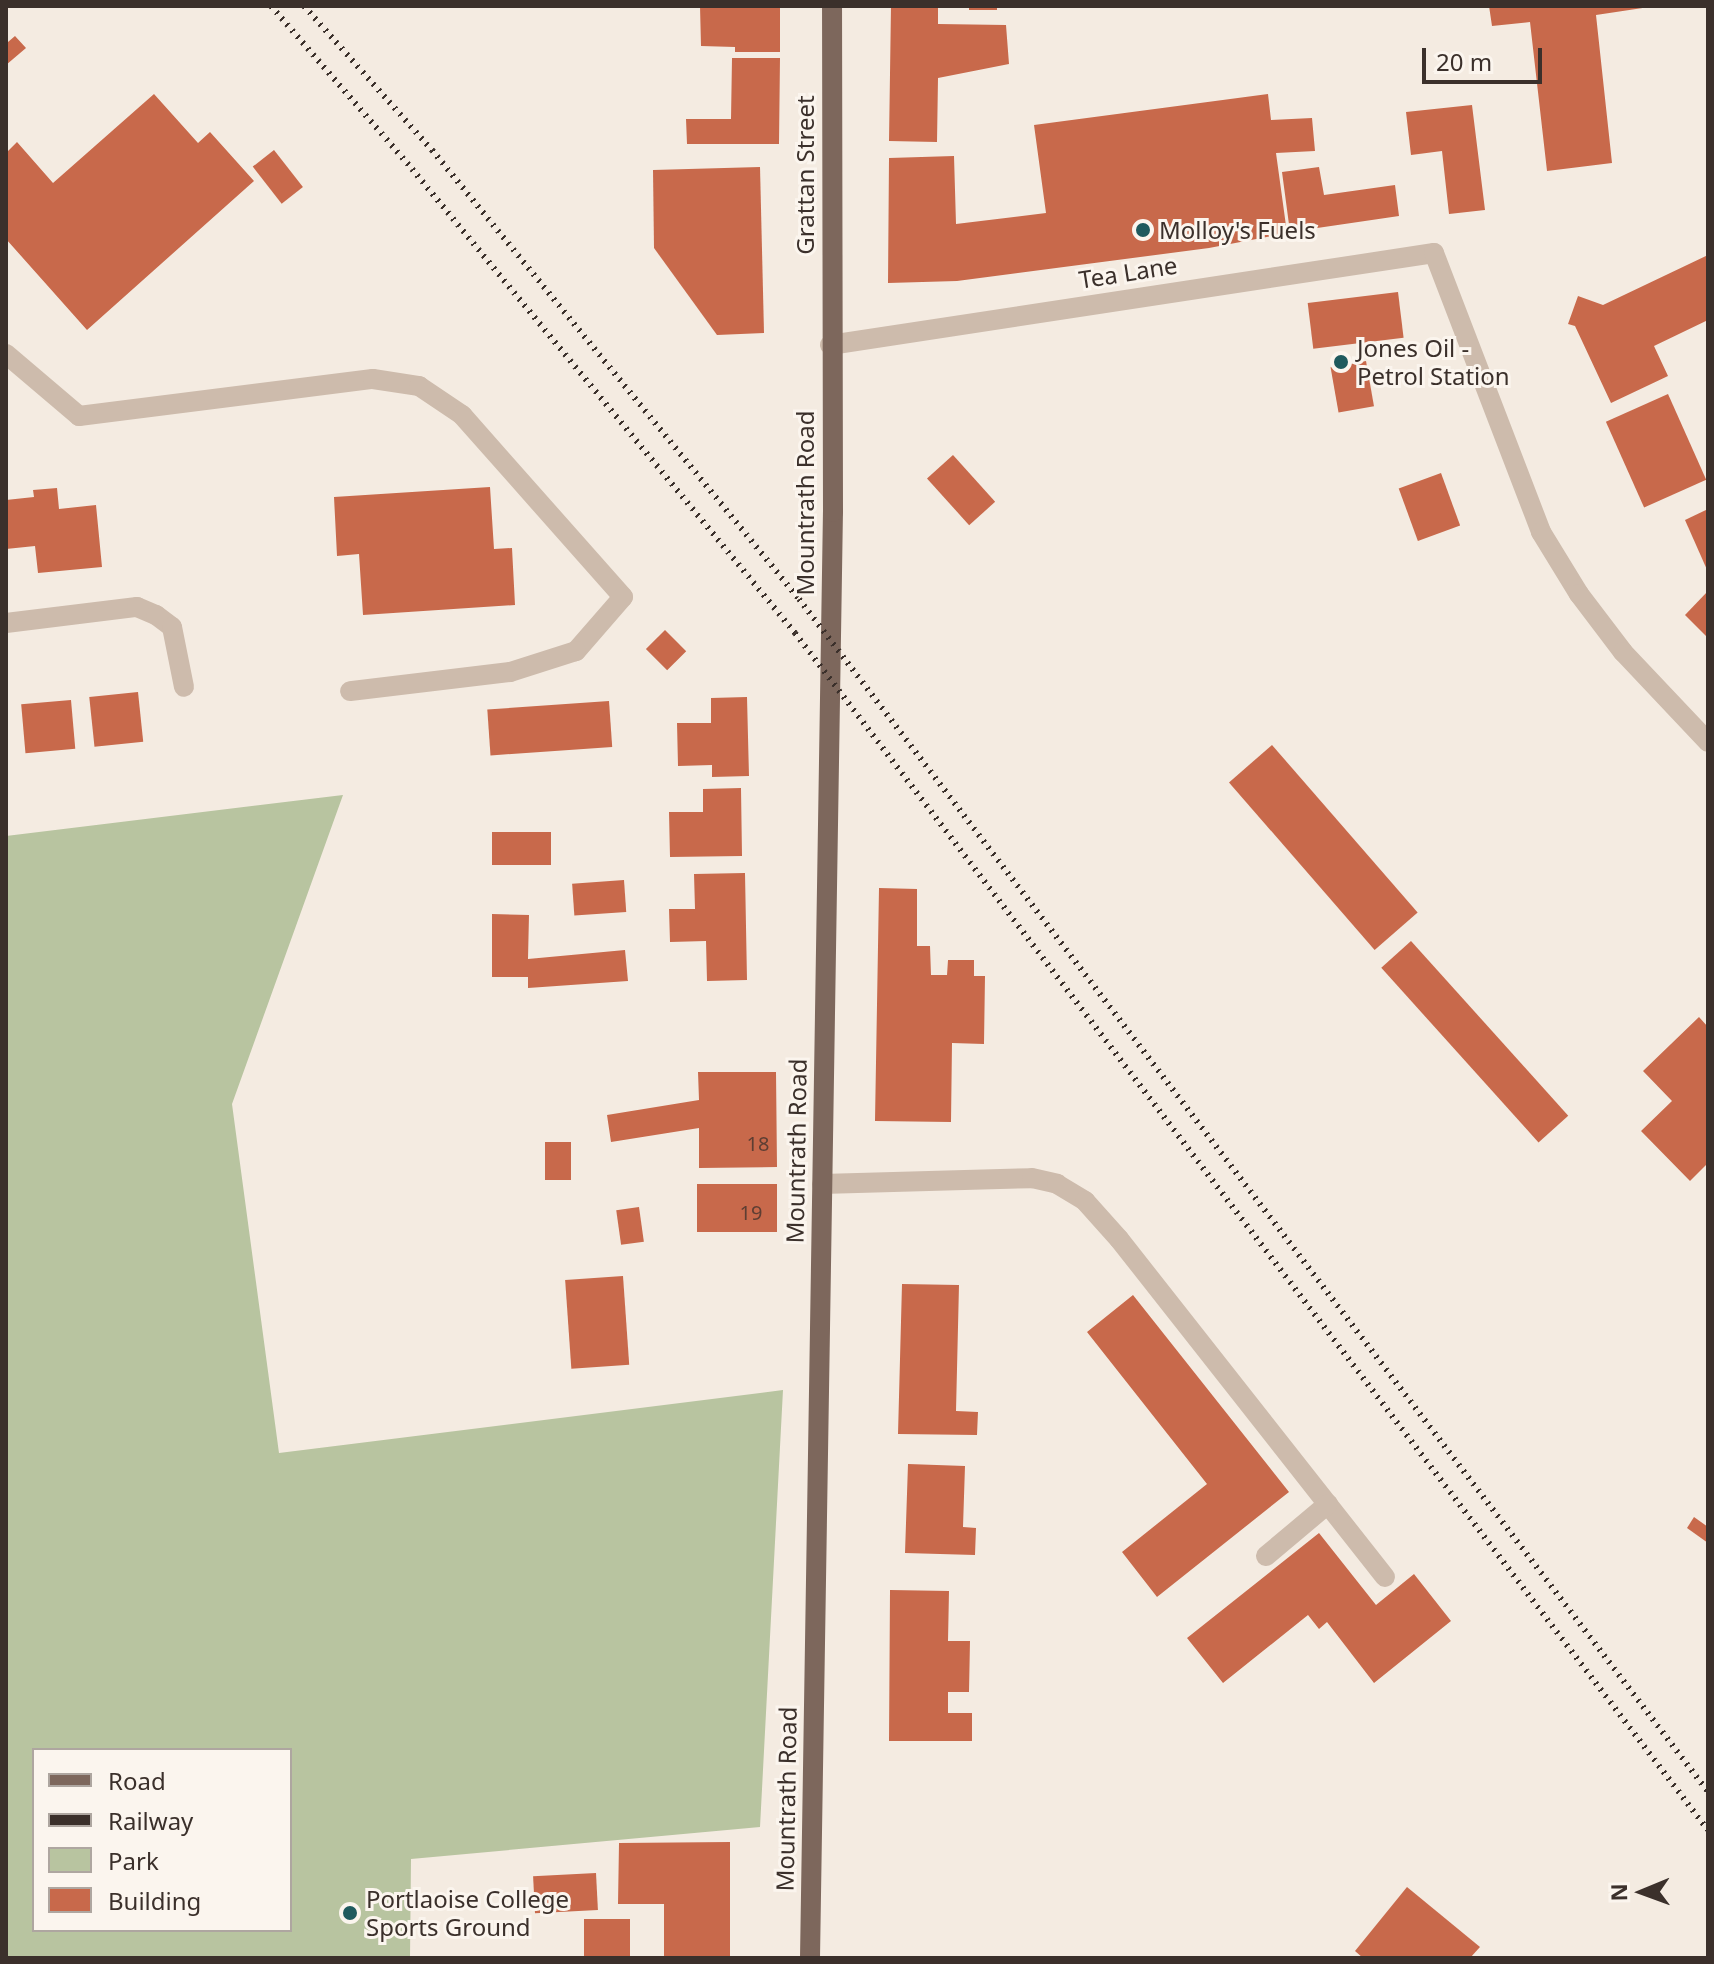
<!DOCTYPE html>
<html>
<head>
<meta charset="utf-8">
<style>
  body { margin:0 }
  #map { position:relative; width:1714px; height:1964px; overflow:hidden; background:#f4ebe1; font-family:"Noto Sans",sans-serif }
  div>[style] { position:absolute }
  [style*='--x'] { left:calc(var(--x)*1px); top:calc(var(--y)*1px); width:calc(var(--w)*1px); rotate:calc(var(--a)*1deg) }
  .green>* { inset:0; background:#b8c4a0 }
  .building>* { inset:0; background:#c8694b; transform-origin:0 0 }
  .minor>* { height:20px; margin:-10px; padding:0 10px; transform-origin:10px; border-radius:10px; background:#cdbbac }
  .major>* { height:20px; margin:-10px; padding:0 10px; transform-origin:10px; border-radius:10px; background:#7d675c }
  .rail>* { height:6px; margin-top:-3px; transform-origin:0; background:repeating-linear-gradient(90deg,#3b302b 0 2px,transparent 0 8px) }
  .dots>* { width:22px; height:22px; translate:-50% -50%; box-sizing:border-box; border:4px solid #fbf5ee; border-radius:50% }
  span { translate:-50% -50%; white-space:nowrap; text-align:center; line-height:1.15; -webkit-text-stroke:6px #fbf5ee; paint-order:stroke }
  .number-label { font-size:20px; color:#5e3e33 }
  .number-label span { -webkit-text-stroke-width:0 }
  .street-label { font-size:24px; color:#3b302b }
  .poi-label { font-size:24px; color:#3b302b }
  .left { translate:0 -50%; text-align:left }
  .frame { position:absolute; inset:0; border:8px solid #3b302b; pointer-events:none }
  .legend { position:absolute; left:32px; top:1748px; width:260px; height:184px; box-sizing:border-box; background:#fbf5ee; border:2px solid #aea6a0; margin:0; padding:10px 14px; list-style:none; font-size:24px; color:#3b302b }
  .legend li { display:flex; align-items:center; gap:16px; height:40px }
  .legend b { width:40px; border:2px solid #aea6a0 }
  .north { position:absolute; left:1602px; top:1852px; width:80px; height:80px; -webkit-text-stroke:6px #fbf5ee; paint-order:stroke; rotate:269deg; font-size:22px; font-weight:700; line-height:32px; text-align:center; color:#3b302b }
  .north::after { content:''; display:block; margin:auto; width:28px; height:36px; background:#3b302b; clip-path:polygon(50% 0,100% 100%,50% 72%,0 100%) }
  .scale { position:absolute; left:1422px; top:48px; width:120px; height:36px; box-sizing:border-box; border:4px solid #3b302b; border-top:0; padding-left:10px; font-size:24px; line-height:28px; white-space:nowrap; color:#3b302b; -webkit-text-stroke:6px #fbf5ee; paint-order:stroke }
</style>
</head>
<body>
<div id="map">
  <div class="green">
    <i style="clip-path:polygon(evenodd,343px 795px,232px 1104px,279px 1453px,783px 1390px,760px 1827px,411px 1859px,410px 1958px,6px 1958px,6px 836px,343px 795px,34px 1750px,290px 1750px,290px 1930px,34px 1930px,34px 1750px)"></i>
  </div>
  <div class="building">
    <i style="clip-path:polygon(700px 6px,780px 6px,780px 52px,735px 52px,735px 47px,701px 46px)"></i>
    <i style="clip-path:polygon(891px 6px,938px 6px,938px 24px,1006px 25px,1009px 64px,938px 78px,937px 142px,889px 141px)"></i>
    <i style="left:969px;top:6px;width:28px;height:4px"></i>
    <i style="clip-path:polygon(1489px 6px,1656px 6px,1596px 15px,1612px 163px,1547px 171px,1530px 22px,1492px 26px)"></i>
    <i style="clip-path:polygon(15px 36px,26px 48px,6px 65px,6px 39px,8px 42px)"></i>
    <i style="clip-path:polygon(732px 58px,780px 58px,779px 144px,687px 144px,686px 119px,731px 119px)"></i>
    <i style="clip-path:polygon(154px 94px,198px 143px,210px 132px,254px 181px,87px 330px,6px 239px,6px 153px,17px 142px,53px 183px)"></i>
    <i style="clip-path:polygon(1268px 94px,1271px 120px,1312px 118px,1315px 151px,1276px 153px,1287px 233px,1209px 248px,957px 281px,888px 283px,889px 158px,954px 156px,956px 224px,1046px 213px,1034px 125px)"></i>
    <i style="clip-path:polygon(1472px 105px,1485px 210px,1449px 214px,1442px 151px,1411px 155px,1406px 112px)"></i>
    <i style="left:274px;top:150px;width:47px;height:27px;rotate:52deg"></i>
    <i style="clip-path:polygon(760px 167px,764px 333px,717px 335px,654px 248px,653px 170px)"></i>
    <i style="clip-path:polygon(1319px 167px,1324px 195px,1395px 185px,1399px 216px,1290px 232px,1282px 172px)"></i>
    <i style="clip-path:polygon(1708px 255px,1708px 320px,1654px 346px,1668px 376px,1611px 403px,1575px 326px,1568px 324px,1578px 296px,1603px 305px)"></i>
    <i style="left:1398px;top:292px;width:46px;height:91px;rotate:83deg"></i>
    <i style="left:1366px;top:361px;width:46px;height:36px;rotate:80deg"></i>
    <i style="left:1668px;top:394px;width:94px;height:68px;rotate:66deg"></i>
    <i style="left:953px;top:455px;width:63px;height:35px;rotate:48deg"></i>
    <i style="left:1441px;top:473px;width:56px;height:45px;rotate:70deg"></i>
    <i style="clip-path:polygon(490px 487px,494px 549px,512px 548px,515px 605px,363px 615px,359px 554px,337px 556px,334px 497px)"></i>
    <i style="clip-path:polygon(57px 488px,59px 509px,96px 505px,102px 567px,38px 573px,35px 546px,6px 549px,6px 500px,34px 497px,33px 490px)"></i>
    <i style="clip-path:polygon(1708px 509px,1708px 572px,1685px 520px)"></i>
    <i style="clip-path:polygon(1708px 591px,1708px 638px,1685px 615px)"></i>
    <i style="left:665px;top:630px;width:30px;height:27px;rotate:45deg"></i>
    <i style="left:138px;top:692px;width:50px;height:49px;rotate:84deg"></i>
    <i style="clip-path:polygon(747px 697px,749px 776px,712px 777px,712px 765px,678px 766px,677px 723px,711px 723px,711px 698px)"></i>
    <i style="left:71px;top:700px;width:49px;height:50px;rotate:85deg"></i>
    <i style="left:609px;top:701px;width:46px;height:122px;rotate:86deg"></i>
    <i style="left:1272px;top:745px;width:222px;height:57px;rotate:49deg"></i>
    <i style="clip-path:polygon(741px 788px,742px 856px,670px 857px,669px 812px,703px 812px,703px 789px)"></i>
    <i style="left:551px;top:832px;width:33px;height:59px;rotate:90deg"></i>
    <i style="clip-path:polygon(745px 873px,747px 980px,707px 981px,706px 941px,670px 942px,669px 909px,695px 909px,694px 874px)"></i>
    <i style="left:624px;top:880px;width:32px;height:52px;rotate:86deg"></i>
    <i style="clip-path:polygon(879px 888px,917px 889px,917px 946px,930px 946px,931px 975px,947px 975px,948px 960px,974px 960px,974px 976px,985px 976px,984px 1044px,952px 1043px,951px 1122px,875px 1121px)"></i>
    <i style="clip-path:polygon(492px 914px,529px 915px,528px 959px,625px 950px,628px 981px,528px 988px,528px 977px,492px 977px)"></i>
    <i style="left:1411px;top:941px;width:235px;height:40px;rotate:48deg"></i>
    <i style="clip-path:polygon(1699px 1017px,1708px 1027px,1708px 1163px,1690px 1181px,1641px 1131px,1672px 1101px,1643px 1071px)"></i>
    <i style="clip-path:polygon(698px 1072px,776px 1072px,777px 1167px,699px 1168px,699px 1128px,611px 1142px,607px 1115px,699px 1100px)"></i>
    <i style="left:545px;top:1142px;width:26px;height:38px"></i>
    <i style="left:777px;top:1184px;width:48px;height:80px;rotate:90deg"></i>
    <i style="left:639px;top:1207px;width:35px;height:23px;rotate:82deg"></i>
    <i style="left:623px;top:1276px;width:89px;height:58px;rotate:86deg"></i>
    <i style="clip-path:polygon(902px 1284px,959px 1285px,956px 1411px,978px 1412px,977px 1435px,898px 1434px)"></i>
    <i style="clip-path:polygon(1133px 1295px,1289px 1492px,1157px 1597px,1122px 1552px,1207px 1484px,1087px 1332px)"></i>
    <i style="clip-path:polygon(908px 1464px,965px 1466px,963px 1527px,976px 1528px,975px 1555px,905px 1553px)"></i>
    <i style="clip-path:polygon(1694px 1517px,1708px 1527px,1708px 1543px,1687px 1528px)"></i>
    <i style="clip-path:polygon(1319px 1533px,1376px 1605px,1414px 1574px,1451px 1621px,1374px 1683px,1327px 1622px,1319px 1629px,1308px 1615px,1223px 1683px,1187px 1638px)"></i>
    <i style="clip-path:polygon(890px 1590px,949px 1591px,948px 1641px,970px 1641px,969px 1692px,948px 1692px,948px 1713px,972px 1713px,972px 1741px,889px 1741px)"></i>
    <i style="clip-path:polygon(730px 1842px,730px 1958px,664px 1958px,664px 1904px,618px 1904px,619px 1843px)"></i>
    <i style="left:596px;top:1873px;width:37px;height:63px;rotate:87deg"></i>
    <i style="clip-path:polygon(1407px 1887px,1480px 1947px,1470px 1958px,1363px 1958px,1355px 1951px)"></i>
    <i style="left:584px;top:1919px;width:46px;height:39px"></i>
  </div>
  <div class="minor">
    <i style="--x:830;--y:345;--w:611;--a:-8.66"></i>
    <i style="--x:1434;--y:253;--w:299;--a:69"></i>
    <i style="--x:1541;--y:532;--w:73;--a:58.5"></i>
    <i style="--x:1579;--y:594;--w:73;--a:52.8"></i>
    <i style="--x:1623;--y:652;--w:124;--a:46.6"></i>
    <i style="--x:6;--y:354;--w:96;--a:40.3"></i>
    <i style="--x:79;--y:416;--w:296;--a:-7.2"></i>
    <i style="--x:373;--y:379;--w:47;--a:8.7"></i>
    <i style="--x:419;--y:386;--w:52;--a:34"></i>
    <i style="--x:462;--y:415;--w:243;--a:48.5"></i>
    <i style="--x:623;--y:597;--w:72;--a:131"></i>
    <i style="--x:576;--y:651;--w:69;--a:162.3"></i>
    <i style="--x:510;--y:672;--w:161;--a:173.2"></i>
    <i style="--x:6;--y:623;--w:132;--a:-7"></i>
    <i style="--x:137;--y:607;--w:21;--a:23"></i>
    <i style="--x:156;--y:615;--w:20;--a:37"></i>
    <i style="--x:172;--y:627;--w:61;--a:78.7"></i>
    <i style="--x:822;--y:1184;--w:210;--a:-1.6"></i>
    <i style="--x:1032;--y:1178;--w:26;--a:13"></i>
    <i style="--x:1057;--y:1184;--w:33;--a:31"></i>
    <i style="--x:1085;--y:1201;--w:51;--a:48.2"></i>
    <i style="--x:1119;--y:1239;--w:430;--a:51.8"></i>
    <i style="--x:1266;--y:1556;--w:81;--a:-40"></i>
  </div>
  <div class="major">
    <i style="--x:810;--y:1958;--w:1446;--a:-89.09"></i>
    <i style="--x:833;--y:512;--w:506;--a:-90.11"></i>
  </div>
  <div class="rail">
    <i style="--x:271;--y:6;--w:216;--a:49.1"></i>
    <i style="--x:412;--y:169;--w:602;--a:50.46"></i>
    <i style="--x:795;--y:633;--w:1505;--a:52.67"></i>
    <i style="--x:304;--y:6;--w:193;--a:48.4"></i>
    <i style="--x:432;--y:150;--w:580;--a:50.74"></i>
    <i style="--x:799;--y:599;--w:1500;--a:52.69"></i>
  </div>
  <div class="dots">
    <i style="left:1143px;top:230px;background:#1f5a5e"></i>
    <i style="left:1341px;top:362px;background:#1f5a5e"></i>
    <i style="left:350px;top:1913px;background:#1f5a5e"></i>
  </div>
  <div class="number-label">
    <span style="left:758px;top:1143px">18</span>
    <span style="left:751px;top:1212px">19</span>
  </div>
  <div class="street-label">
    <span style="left:805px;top:175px;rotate:-90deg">Grattan Street</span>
    <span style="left:1128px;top:272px;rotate:-9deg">Tea Lane</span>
    <span style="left:805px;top:503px;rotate:-90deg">Mountrath Road</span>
    <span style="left:796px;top:1151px;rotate:-89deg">Mountrath Road</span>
    <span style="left:786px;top:1799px;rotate:-89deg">Mountrath Road</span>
  </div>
  <div class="poi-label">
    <span class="left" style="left:1159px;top:230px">Molloy's Fuels</span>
    <span class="left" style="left:1357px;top:362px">Jones Oil -<br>Petrol Station</span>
    <span class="left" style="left:366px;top:1913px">Portlaoise College<br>Sports Ground</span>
  </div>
  <div class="frame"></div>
  <ul class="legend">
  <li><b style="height:10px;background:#7d675c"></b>Road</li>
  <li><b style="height:10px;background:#3b302b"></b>Railway</li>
  <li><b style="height:22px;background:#b8c4a0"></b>Park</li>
  <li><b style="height:22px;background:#c8694b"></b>Building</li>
  </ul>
  <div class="north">N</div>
  <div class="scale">20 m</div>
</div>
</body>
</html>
